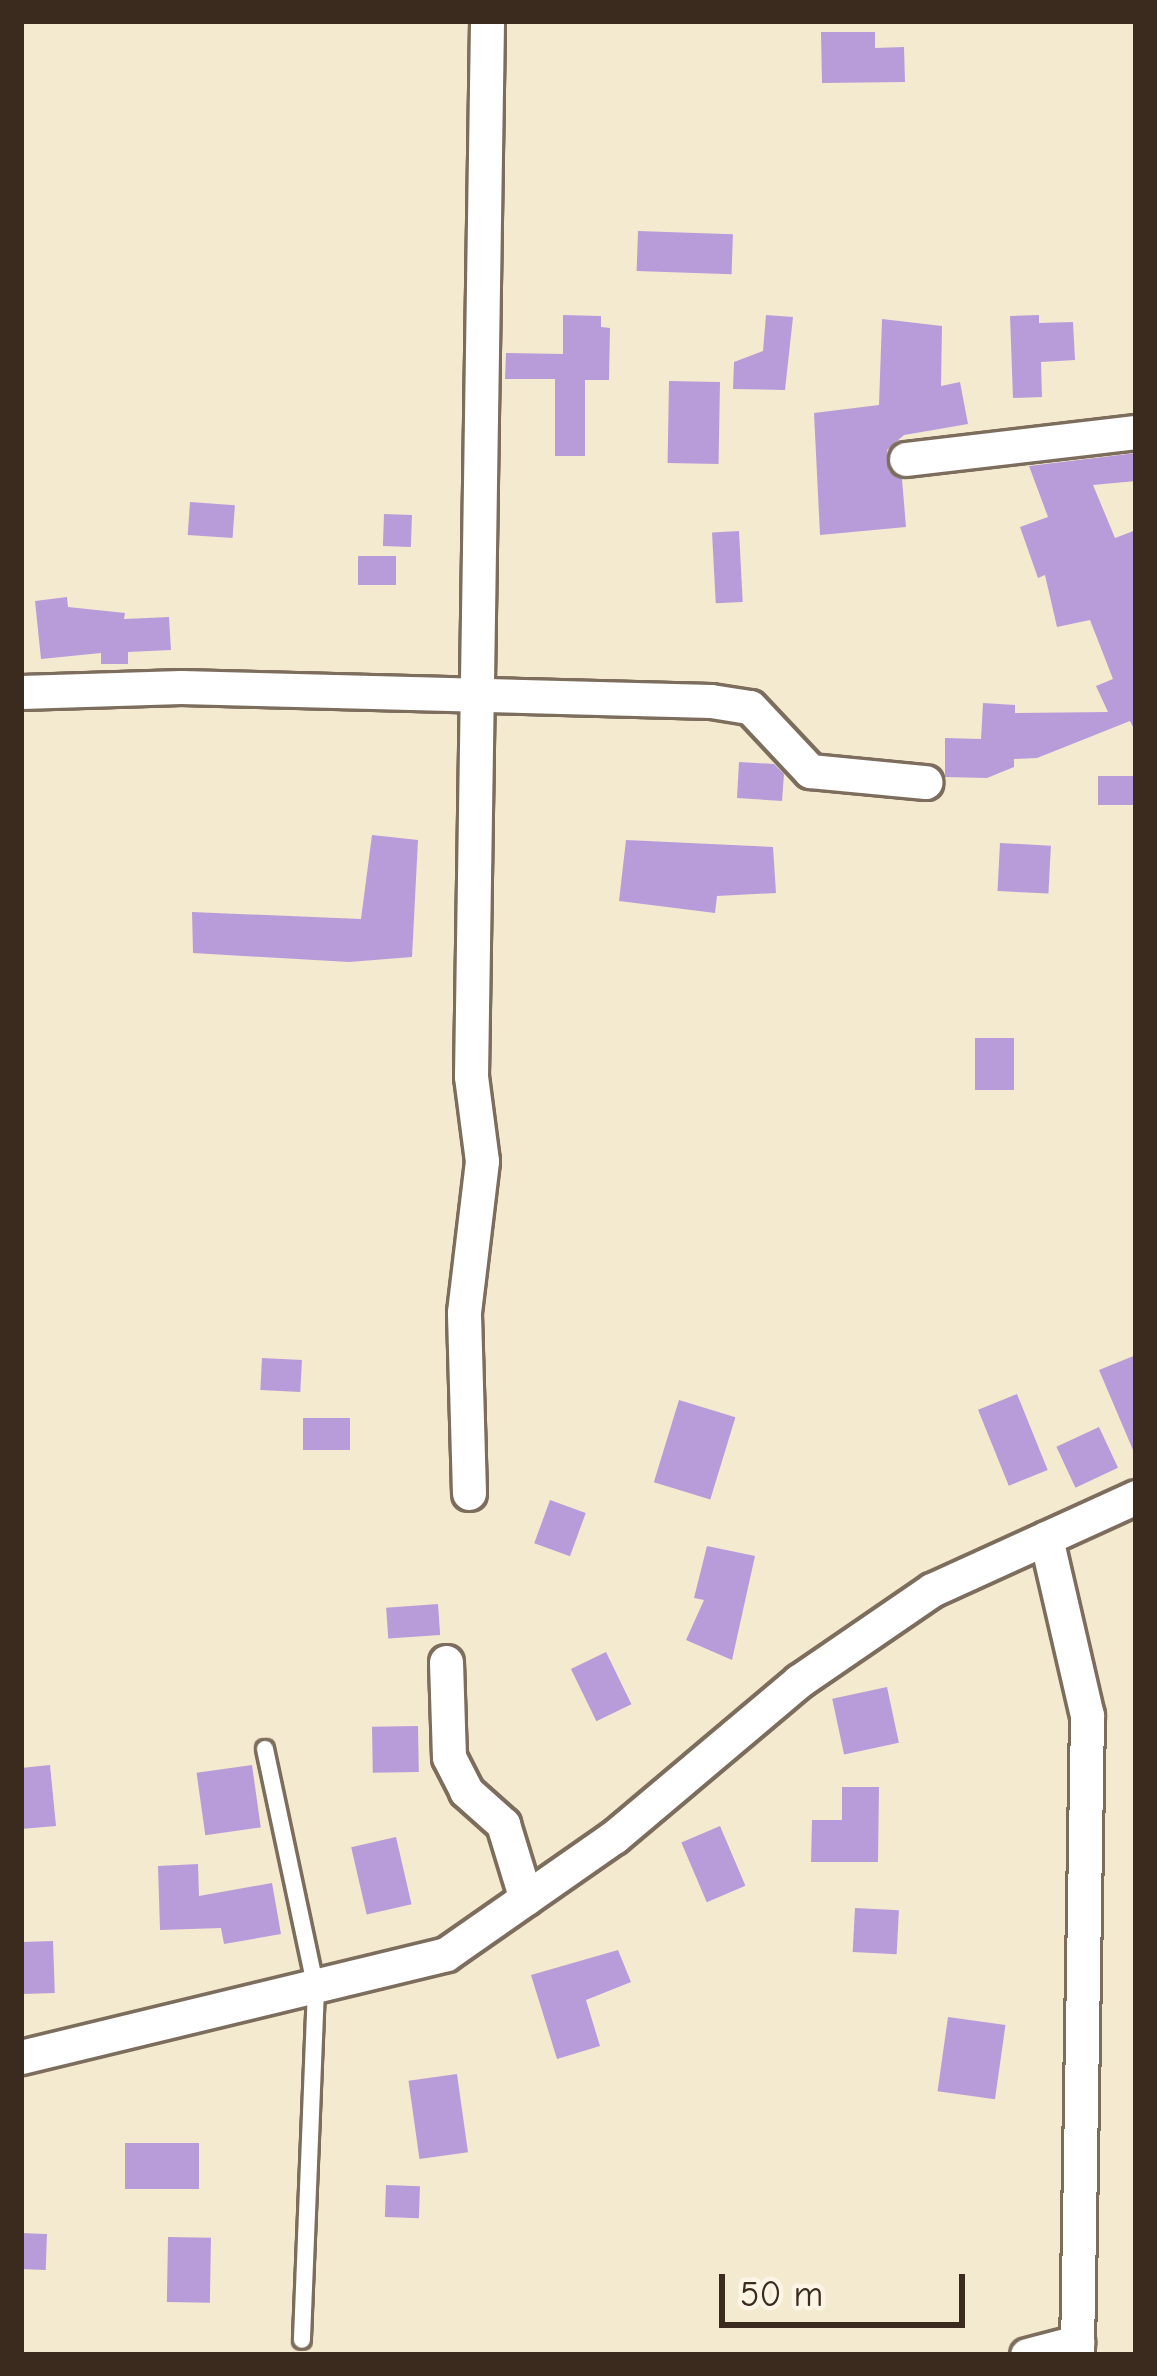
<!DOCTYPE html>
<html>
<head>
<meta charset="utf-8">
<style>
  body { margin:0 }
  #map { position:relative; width:1157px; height:2376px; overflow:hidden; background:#f4ead0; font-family:"Comic Neue",sans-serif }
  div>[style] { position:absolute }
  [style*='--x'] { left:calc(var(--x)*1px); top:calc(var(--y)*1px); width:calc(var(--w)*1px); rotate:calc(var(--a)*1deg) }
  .building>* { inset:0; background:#b89cda; transform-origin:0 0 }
  .roads { filter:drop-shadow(3px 0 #7c6d5c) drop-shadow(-3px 0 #7c6d5c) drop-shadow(0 3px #7c6d5c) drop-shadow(0 -3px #7c6d5c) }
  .lane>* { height:16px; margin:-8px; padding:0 8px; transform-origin:8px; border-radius:8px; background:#fff }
  .street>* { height:33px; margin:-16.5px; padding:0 16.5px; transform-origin:16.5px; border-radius:16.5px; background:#fff }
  span { translate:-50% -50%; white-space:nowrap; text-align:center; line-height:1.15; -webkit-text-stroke:10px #fcf5e5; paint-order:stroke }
  .frame { position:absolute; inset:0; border:24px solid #3b2a1e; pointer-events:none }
  .scale { position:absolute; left:719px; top:2274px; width:246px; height:54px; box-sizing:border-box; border:6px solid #3b2a1e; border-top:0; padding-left:15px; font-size:36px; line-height:42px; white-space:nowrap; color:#3b2a1e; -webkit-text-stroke:9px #fcf5e5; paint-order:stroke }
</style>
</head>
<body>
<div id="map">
  <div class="building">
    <i style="clip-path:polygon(821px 32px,875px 32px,875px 48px,904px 47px,905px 82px,822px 83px)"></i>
    <i style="left:638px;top:231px;width:95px;height:40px;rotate:2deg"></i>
    <i style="clip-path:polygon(563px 315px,601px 316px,601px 327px,610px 328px,609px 380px,585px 380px,585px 456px,555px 456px,555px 379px,505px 379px,506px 353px,563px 354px)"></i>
    <i style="clip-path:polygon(766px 315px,793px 317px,785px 390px,733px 389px,734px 362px,763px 351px)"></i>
    <i style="clip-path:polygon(1039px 315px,1039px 323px,1073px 322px,1075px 360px,1041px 362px,1042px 397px,1013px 398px,1010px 316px)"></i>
    <i style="clip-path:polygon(882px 319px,942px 326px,941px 386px,960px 382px,968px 424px,904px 435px,887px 450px,889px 471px,902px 479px,906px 527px,820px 535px,814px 413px,879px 405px)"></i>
    <i style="left:669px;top:381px;width:51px;height:82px;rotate:1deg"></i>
    <i style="clip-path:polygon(1136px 453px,1136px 481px,1093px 485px,1115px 538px,1136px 530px,1136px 733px,1130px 721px,1037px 758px,1014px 759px,1014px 767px,987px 778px,945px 777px,945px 738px,981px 739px,983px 703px,1015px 705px,1015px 713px,1108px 712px,1096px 686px,1113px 679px,1090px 620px,1057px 627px,1045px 575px,1038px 578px,1020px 527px,1048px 517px,1029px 466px)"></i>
    <i style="left:190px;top:502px;width:45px;height:33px;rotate:4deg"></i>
    <i style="left:384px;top:514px;width:28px;height:32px;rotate:2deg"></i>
    <i style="left:739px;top:531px;width:71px;height:27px;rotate:87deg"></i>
    <i style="left:358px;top:556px;width:38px;height:29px"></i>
    <i style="clip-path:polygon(67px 597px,68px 607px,125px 613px,124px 619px,169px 617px,171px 650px,128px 652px,128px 664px,101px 664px,101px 653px,41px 659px,35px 601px)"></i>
    <i style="clip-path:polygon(739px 762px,774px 764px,784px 774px,782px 801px,737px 798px)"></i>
    <i style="left:1136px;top:776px;width:29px;height:38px;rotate:90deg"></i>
    <i style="clip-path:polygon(372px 835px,418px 840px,412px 957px,349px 962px,193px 953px,192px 912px,361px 919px)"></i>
    <i style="clip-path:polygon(626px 840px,773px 847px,776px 893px,717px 896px,715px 913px,619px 901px)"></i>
    <i style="left:1000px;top:843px;width:51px;height:48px;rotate:3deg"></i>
    <i style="left:975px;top:1038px;width:39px;height:52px"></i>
    <i style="clip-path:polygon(1136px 1355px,1136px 1457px,1099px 1370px)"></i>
    <i style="left:262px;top:1358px;width:40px;height:32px;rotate:3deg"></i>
    <i style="left:1017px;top:1394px;width:82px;height:42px;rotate:68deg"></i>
    <i style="left:679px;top:1400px;width:59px;height:86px;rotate:17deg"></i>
    <i style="left:303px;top:1418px;width:47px;height:32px"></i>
    <i style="left:1099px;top:1427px;width:45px;height:47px;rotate:65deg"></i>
    <i style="left:550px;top:1500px;width:38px;height:46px;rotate:20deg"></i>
    <i style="clip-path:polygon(707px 1546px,755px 1556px,732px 1660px,686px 1640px,704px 1600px,694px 1598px)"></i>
    <i style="left:438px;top:1604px;width:31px;height:52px;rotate:86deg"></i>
    <i style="left:606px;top:1652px;width:58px;height:39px;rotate:64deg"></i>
    <i style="left:887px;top:1687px;width:57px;height:56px;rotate:78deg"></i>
    <i style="left:418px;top:1726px;width:46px;height:46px;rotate:89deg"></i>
    <i style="clip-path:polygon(50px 1765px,56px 1826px,21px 1829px,21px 1768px)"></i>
    <i style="left:252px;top:1765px;width:63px;height:56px;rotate:82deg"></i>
    <i style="clip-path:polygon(842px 1787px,879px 1787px,878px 1862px,811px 1862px,812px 1820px,842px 1820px)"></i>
    <i style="left:720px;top:1826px;width:65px;height:42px;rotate:67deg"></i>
    <i style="left:396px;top:1837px;width:69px;height:46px;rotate:77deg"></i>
    <i style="clip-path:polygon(198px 1864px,199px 1896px,272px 1883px,281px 1934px,224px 1944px,221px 1928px,160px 1930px,158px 1866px)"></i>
    <i style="left:855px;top:1908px;width:44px;height:44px;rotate:3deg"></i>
    <i style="left:53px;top:1941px;width:52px;height:32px;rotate:88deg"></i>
    <i style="clip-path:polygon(618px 1950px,631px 1982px,586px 2000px,600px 2046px,557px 2059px,531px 1975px)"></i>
    <i style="left:948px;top:2017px;width:58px;height:75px;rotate:8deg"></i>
    <i style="left:457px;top:2074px;width:79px;height:49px;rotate:82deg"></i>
    <i style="left:125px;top:2143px;width:74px;height:46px"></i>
    <i style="left:386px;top:2185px;width:34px;height:32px;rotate:2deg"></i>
    <i style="left:21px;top:2233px;width:26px;height:36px;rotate:2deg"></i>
    <i style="left:168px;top:2237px;width:43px;height:65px;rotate:1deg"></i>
  </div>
  <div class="roads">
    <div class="lane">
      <i style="--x:265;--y:1749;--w:245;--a:78"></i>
      <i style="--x:316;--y:1989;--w:351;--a:92.3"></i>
    </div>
    <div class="street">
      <i style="--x:906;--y:459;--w:232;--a:-6.7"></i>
      <i style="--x:21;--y:692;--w:160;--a:-1.8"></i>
      <i style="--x:181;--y:687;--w:530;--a:1.51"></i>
      <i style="--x:711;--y:701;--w:39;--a:9"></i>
      <i style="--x:750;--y:707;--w:88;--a:46.8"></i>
      <i style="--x:810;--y:771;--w:116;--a:5.5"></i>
      <i style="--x:469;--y:1493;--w:181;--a:-91.6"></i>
      <i style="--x:464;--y:1312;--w:152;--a:-83.2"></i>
      <i style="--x:482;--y:1161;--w:86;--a:-97.4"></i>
      <i style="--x:471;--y:1076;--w:1055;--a:-89.13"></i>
      <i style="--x:1046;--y:1538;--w:182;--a:77"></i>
      <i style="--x:1087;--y:1715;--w:640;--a:90.9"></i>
      <i style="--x:446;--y:1662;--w:95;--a:88.2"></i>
      <i style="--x:449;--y:1757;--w:38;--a:63"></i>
      <i style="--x:466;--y:1791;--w:50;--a:41.7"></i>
      <i style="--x:503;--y:1824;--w:78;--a:73"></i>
      <i style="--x:21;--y:2057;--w:437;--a:-13.6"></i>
      <i style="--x:446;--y:1954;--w:205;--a:-34.9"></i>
      <i style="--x:614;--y:1837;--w:242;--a:-40.1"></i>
      <i style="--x:799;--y:1681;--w:161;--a:-34.4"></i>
      <i style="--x:932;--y:1590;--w:224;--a:-24.5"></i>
      <i style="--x:1027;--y:2355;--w:52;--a:-14.6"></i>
    </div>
  </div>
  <div class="frame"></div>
  <div class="scale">50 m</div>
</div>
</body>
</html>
